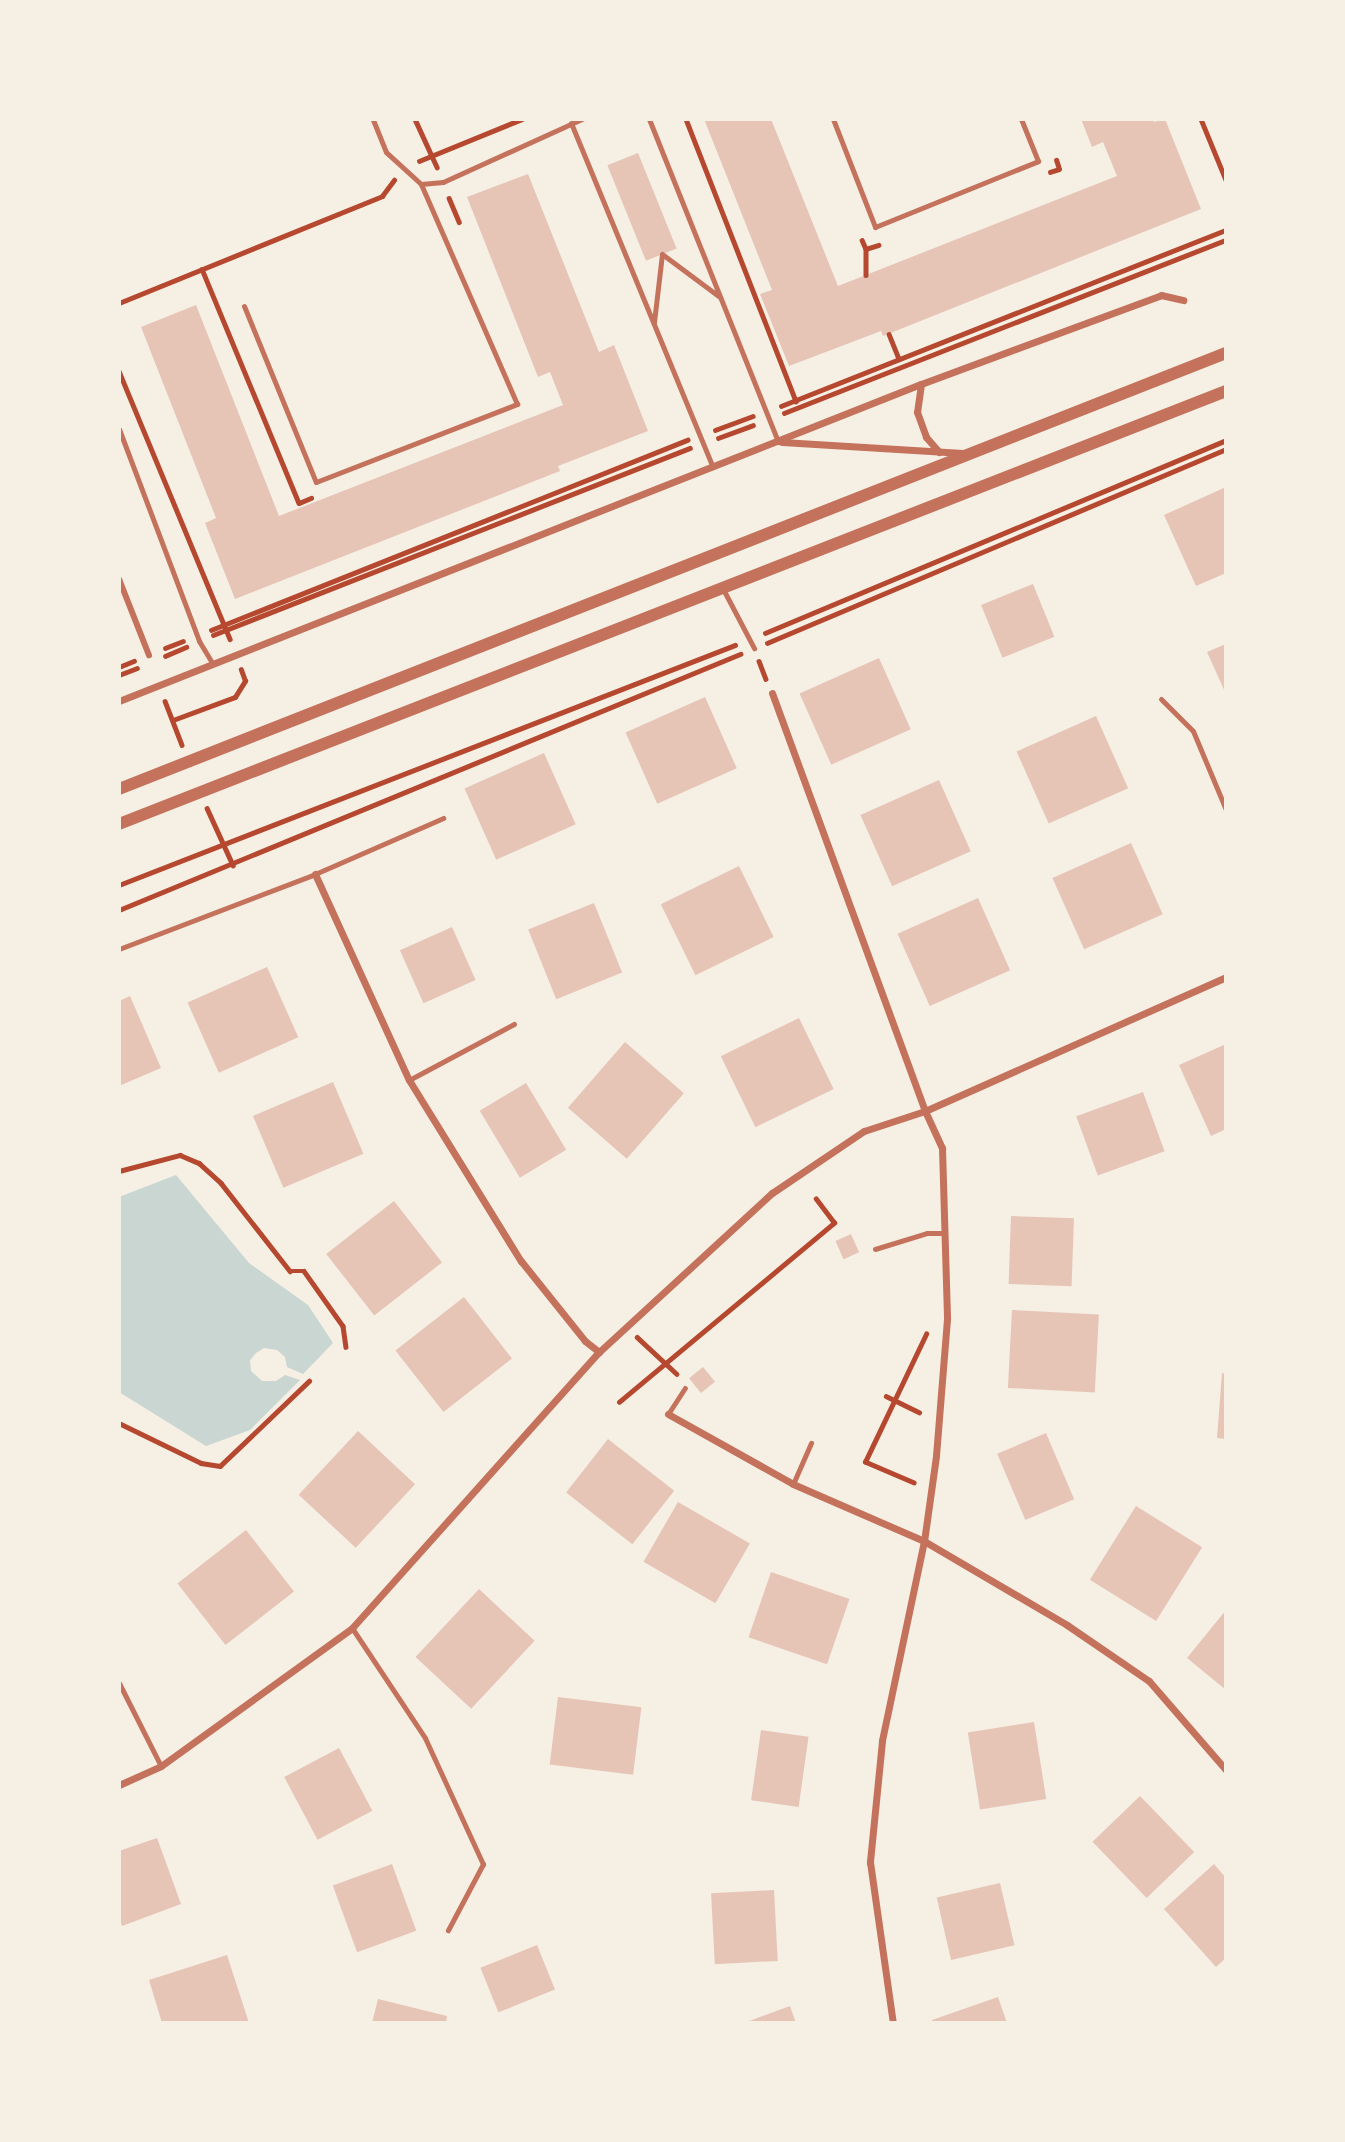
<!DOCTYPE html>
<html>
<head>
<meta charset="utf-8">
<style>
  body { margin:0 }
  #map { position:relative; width:1345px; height:2142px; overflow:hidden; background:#f6efe4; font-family:Barlow,sans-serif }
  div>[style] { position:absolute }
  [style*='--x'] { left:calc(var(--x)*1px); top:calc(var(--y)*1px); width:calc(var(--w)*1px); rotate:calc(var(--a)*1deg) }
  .water>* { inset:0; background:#c9d6d2 }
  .building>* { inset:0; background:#e6c5b7; transform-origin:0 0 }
  .path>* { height:4.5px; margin:-2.25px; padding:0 2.25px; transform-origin:2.25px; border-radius:2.25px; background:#b5482f }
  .service>* { height:5px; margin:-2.5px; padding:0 2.5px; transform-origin:2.5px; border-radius:2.5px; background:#c5725c }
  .pedestrian>* { height:6px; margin:-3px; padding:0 3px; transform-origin:3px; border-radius:3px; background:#c5725c }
  .minor>* { height:7px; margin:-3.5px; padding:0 3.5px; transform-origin:3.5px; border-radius:3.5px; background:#c5725c }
  .tertiary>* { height:12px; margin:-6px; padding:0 6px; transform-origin:6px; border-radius:6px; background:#c5725c }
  span { translate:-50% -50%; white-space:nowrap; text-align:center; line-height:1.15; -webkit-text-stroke:6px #f6efe4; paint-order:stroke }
  .frame { position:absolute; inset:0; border:121px solid #f6efe4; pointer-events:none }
</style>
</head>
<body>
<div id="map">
  <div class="water">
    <i style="clip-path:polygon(176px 1175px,249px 1263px,308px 1305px,333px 1343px,303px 1374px,287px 1367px,285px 1357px,277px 1350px,264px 1348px,256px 1353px,250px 1360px,251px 1371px,262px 1381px,276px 1381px,285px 1375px,300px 1380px,250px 1430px,206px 1446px,119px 1392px,119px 1197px)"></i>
  </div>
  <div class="building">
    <i style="clip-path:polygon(704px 119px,771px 119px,838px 286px,1117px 176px,1103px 142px,1092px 147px,1081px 119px,1153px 119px,1154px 122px,1165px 119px,1201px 209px,883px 336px,881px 331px,789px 366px,760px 294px,772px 290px)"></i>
    <i style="left:638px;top:153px;width:103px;height:33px;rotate:68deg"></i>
    <i style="clip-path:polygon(528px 174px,599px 352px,614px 345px,648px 431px,558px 466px,560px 471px,235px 599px,205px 523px,216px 518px,141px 327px,196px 305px,279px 516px,563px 405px,550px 372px,538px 377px,467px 197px)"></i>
    <i style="clip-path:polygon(1226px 487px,1226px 573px,1196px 586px,1164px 515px)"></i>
    <i style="left:1033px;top:584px;width:57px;height:56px;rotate:68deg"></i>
    <i style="clip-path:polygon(1226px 644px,1226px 694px,1207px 652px)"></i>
    <i style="left:879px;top:658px;width:78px;height:87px;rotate:66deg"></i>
    <i style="left:705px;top:697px;width:78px;height:87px;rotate:66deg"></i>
    <i style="left:1096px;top:716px;width:79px;height:87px;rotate:66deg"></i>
    <i style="left:544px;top:753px;width:78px;height:87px;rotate:66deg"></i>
    <i style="left:939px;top:780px;width:78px;height:86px;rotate:66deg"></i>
    <i style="left:1131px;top:843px;width:78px;height:86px;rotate:66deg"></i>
    <i style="left:739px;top:866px;width:79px;height:87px;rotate:64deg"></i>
    <i style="left:978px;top:898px;width:79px;height:88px;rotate:66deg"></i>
    <i style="left:594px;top:903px;width:75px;height:71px;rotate:68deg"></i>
    <i style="left:452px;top:927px;width:58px;height:57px;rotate:66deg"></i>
    <i style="left:267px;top:967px;width:77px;height:87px;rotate:66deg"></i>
    <i style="clip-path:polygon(130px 996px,161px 1068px,119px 1086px,119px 1001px)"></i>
    <i style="left:799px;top:1018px;width:79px;height:87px;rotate:64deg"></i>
    <i style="left:625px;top:1042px;width:78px;height:87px;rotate:41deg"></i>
    <i style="clip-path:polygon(1226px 1044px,1226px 1129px,1211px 1136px,1179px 1065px)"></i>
    <i style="left:333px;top:1082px;width:78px;height:87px;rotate:67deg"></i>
    <i style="left:526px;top:1083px;width:78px;height:54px;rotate:59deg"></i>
    <i style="left:1143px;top:1092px;width:63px;height:71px;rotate:70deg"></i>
    <i style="left:394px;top:1201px;width:78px;height:86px;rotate:52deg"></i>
    <i style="left:1011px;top:1216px;width:63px;height:68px;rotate:2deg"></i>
    <i style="left:851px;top:1234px;width:20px;height:17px;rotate:66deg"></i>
    <i style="left:464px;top:1297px;width:78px;height:87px;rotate:52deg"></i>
    <i style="left:1012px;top:1310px;width:87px;height:78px;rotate:3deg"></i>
    <i style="left:703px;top:1367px;width:19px;height:18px;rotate:51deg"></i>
    <i style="clip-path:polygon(1222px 1373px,1226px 1374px,1226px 1439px,1217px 1438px)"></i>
    <i style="left:358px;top:1431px;width:78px;height:87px;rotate:43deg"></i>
    <i style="left:1046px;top:1433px;width:72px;height:53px;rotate:67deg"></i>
    <i style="left:608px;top:1439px;width:84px;height:68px;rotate:38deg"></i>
    <i style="left:678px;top:1502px;width:83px;height:69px;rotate:30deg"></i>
    <i style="left:1136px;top:1506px;width:78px;height:87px;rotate:32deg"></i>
    <i style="left:246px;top:1530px;width:78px;height:87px;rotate:52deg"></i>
    <i style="left:771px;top:1572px;width:83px;height:69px;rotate:19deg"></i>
    <i style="left:479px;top:1589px;width:76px;height:93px;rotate:43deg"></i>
    <i style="clip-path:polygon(1226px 1610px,1226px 1690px,1187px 1658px)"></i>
    <i style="left:558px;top:1697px;width:84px;height:68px;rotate:7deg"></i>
    <i style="left:1034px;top:1722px;width:78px;height:67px;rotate:81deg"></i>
    <i style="left:761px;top:1730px;width:48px;height:71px;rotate:8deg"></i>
    <i style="left:339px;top:1748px;width:71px;height:62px;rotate:62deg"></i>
    <i style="left:1140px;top:1796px;width:78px;height:66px;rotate:46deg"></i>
    <i style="clip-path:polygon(157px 1838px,181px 1904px,122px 1926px,119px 1917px,119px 1851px)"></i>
    <i style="left:392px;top:1864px;width:71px;height:63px;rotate:70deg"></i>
    <i style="clip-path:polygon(1214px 1864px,1226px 1878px,1226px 1958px,1216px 1967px,1164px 1909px)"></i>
    <i style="left:1000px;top:1883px;width:64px;height:65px;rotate:77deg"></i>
    <i style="left:774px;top:1890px;width:71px;height:63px;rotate:87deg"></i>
    <i style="left:537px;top:1945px;width:48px;height:61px;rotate:68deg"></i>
    <i style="clip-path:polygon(227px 1955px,249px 2023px,162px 2023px,149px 1980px)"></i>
    <i style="clip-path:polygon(998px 1997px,1007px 2023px,932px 2023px,932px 2020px)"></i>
    <i style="clip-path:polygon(378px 1999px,447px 2016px,446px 2023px,372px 2023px)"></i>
    <i style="clip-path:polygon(790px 2006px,796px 2023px,744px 2023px)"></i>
  </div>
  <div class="path">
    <i style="--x:415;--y:119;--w:53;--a:65.4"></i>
    <i style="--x:686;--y:119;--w:303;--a:68.7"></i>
    <i style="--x:1201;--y:119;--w:66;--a:67.7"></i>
    <i style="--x:419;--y:161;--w:111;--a:-22.2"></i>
    <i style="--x:1050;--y:172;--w:9;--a:-18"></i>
    <i style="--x:1059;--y:169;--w:9;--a:-108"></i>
    <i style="--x:449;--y:198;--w:26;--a:67"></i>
    <i style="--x:862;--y:240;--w:10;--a:66"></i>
    <i style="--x:866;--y:249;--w:13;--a:-18"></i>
    <i style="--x:866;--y:249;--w:26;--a:90"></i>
    <i style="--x:202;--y:269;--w:253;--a:67.5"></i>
    <i style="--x:299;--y:503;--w:13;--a:-23"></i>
    <i style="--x:119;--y:303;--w:284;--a:-22.1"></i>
    <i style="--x:382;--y:196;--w:20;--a:-53"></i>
    <i style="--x:889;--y:334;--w:27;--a:68"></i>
    <i style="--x:119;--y:371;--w:290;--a:67.5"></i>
    <i style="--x:781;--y:406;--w:479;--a:-21.6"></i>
    <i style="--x:784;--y:413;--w:475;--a:-21.4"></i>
    <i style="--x:715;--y:430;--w:40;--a:-20.2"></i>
    <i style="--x:718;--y:438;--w:37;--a:-20"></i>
    <i style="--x:211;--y:630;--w:513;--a:-21.76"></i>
    <i style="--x:765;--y:633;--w:500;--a:-22.7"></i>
    <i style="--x:213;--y:635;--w:512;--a:-21.41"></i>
    <i style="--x:767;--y:643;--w:498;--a:-22.9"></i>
    <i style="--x:165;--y:648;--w:19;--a:-21"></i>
    <i style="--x:165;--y:656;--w:23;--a:-23"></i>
    <i style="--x:759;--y:661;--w:19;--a:69"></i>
    <i style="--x:119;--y:667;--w:16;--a:-22"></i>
    <i style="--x:119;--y:675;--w:19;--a:-21"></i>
    <i style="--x:165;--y:701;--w:47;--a:68.9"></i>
    <i style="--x:173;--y:720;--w:66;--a:-20.4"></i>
    <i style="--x:235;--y:697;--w:19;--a:-58"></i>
    <i style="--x:245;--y:681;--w:12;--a:-110"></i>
    <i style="--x:207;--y:808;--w:63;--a:65.5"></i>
    <i style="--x:119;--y:885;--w:661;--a:-21.29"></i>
    <i style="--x:119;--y:910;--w:672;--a:-22.4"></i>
    <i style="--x:119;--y:1171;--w:63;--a:-14.7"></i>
    <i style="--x:180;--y:1155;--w:21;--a:23"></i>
    <i style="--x:199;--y:1163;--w:30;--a:42"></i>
    <i style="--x:221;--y:1183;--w:112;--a:51.9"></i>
    <i style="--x:290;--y:1271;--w:14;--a:0"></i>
    <i style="--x:304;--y:1271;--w:67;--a:54.7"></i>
    <i style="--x:343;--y:1326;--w:21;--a:82"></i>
    <i style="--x:637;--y:1337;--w:54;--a:42.8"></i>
    <i style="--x:886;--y:1396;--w:37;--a:26"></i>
    <i style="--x:619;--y:1402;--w:280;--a:-39.8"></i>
    <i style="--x:834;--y:1223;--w:30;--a:-127"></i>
    <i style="--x:119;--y:1423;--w:91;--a:26"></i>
    <i style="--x:201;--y:1463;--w:19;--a:9"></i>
    <i style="--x:220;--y:1466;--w:123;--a:-43.7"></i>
    <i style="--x:914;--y:1483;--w:53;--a:-156.8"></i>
    <i style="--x:865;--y:1462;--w:142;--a:-64.5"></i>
  </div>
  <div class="service">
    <i style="--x:649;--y:119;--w:348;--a:68.2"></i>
    <i style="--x:833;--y:119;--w:116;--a:68.7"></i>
    <i style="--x:875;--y:227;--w:176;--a:-22"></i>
    <i style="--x:1038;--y:161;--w:45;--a:-112"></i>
    <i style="--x:571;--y:123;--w:372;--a:67.6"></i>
    <i style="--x:421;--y:184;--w:22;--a:-5"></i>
    <i style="--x:443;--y:182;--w:153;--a:-24.4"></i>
    <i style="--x:244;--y:306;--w:190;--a:67.8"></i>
    <i style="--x:316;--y:482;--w:216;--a:-21.2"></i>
    <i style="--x:517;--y:404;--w:240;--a:-113.6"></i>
    <i style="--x:421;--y:184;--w:47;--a:-137.6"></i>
    <i style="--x:386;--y:152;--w:35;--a:-112"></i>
    <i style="--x:654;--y:322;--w:68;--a:-83.3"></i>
    <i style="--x:662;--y:254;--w:72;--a:36.6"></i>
    <i style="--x:119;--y:429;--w:227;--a:69.3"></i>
    <i style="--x:199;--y:641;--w:26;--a:59"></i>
    <i style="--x:723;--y:589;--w:67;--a:62.3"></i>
    <i style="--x:1161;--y:699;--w:45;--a:45"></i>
    <i style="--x:1193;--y:731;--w:86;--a:67.3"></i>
    <i style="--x:119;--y:949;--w:210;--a:-20.9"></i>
    <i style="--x:315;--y:874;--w:140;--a:-23.6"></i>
    <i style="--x:409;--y:1080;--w:119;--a:-28.1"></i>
    <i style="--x:875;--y:1249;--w:54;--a:-17.1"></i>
    <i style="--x:927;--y:1233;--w:18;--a:0"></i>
    <i style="--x:668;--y:1414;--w:31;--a:-57"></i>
    <i style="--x:793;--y:1484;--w:45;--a:-66.3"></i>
    <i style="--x:352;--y:1628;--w:132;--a:56.4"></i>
    <i style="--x:425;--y:1738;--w:139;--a:65.3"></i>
    <i style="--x:483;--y:1864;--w:75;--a:117.9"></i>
    <i style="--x:119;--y:1683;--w:93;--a:63.2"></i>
  </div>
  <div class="pedestrian">
    <i style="--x:119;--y:579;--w:82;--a:68.5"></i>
  </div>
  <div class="minor">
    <i style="--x:921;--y:384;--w:28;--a:98"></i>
    <i style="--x:917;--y:412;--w:27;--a:70"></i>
    <i style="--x:926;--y:437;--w:20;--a:49"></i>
    <i style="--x:782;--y:442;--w:181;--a:3.5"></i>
    <i style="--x:772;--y:693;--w:445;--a:69.9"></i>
    <i style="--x:925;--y:1111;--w:41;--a:65.3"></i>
    <i style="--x:942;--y:1148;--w:171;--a:88.3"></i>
    <i style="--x:947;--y:1319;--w:137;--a:94.6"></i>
    <i style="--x:936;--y:1456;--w:86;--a:98"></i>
    <i style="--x:924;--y:1541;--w:204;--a:101.9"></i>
    <i style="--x:882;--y:1741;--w:122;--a:95.7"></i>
    <i style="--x:870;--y:1862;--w:163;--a:81.9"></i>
    <i style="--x:119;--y:701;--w:862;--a:-21.57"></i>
    <i style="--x:921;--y:384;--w:256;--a:-20.3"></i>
    <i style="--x:1161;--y:295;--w:23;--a:13"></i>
    <i style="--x:315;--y:874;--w:226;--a:65.5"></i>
    <i style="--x:409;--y:1080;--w:213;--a:58.3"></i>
    <i style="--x:521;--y:1261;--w:102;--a:51.3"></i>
    <i style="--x:585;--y:1341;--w:18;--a:38"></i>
    <i style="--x:668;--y:1414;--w:143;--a:29.2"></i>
    <i style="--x:793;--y:1484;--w:143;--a:23.5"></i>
    <i style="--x:924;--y:1541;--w:166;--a:30.4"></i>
    <i style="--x:1067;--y:1625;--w:99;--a:34.3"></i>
    <i style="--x:1149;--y:1681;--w:118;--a:49.1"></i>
    <i style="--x:119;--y:1785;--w:46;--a:-24.3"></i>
    <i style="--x:161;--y:1766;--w:236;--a:-35.8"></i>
    <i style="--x:352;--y:1628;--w:370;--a:-48.2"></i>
    <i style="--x:599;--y:1352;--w:235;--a:-42.6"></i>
    <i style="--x:772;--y:1193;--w:111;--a:-34"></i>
    <i style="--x:864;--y:1131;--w:64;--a:-18.2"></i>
    <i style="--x:925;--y:1111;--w:329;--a:-24"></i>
  </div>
  <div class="tertiary">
    <i style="--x:119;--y:789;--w:1190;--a:-21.5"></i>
    <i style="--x:119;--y:824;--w:1189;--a:-21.36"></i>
  </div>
  <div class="frame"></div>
</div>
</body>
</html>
